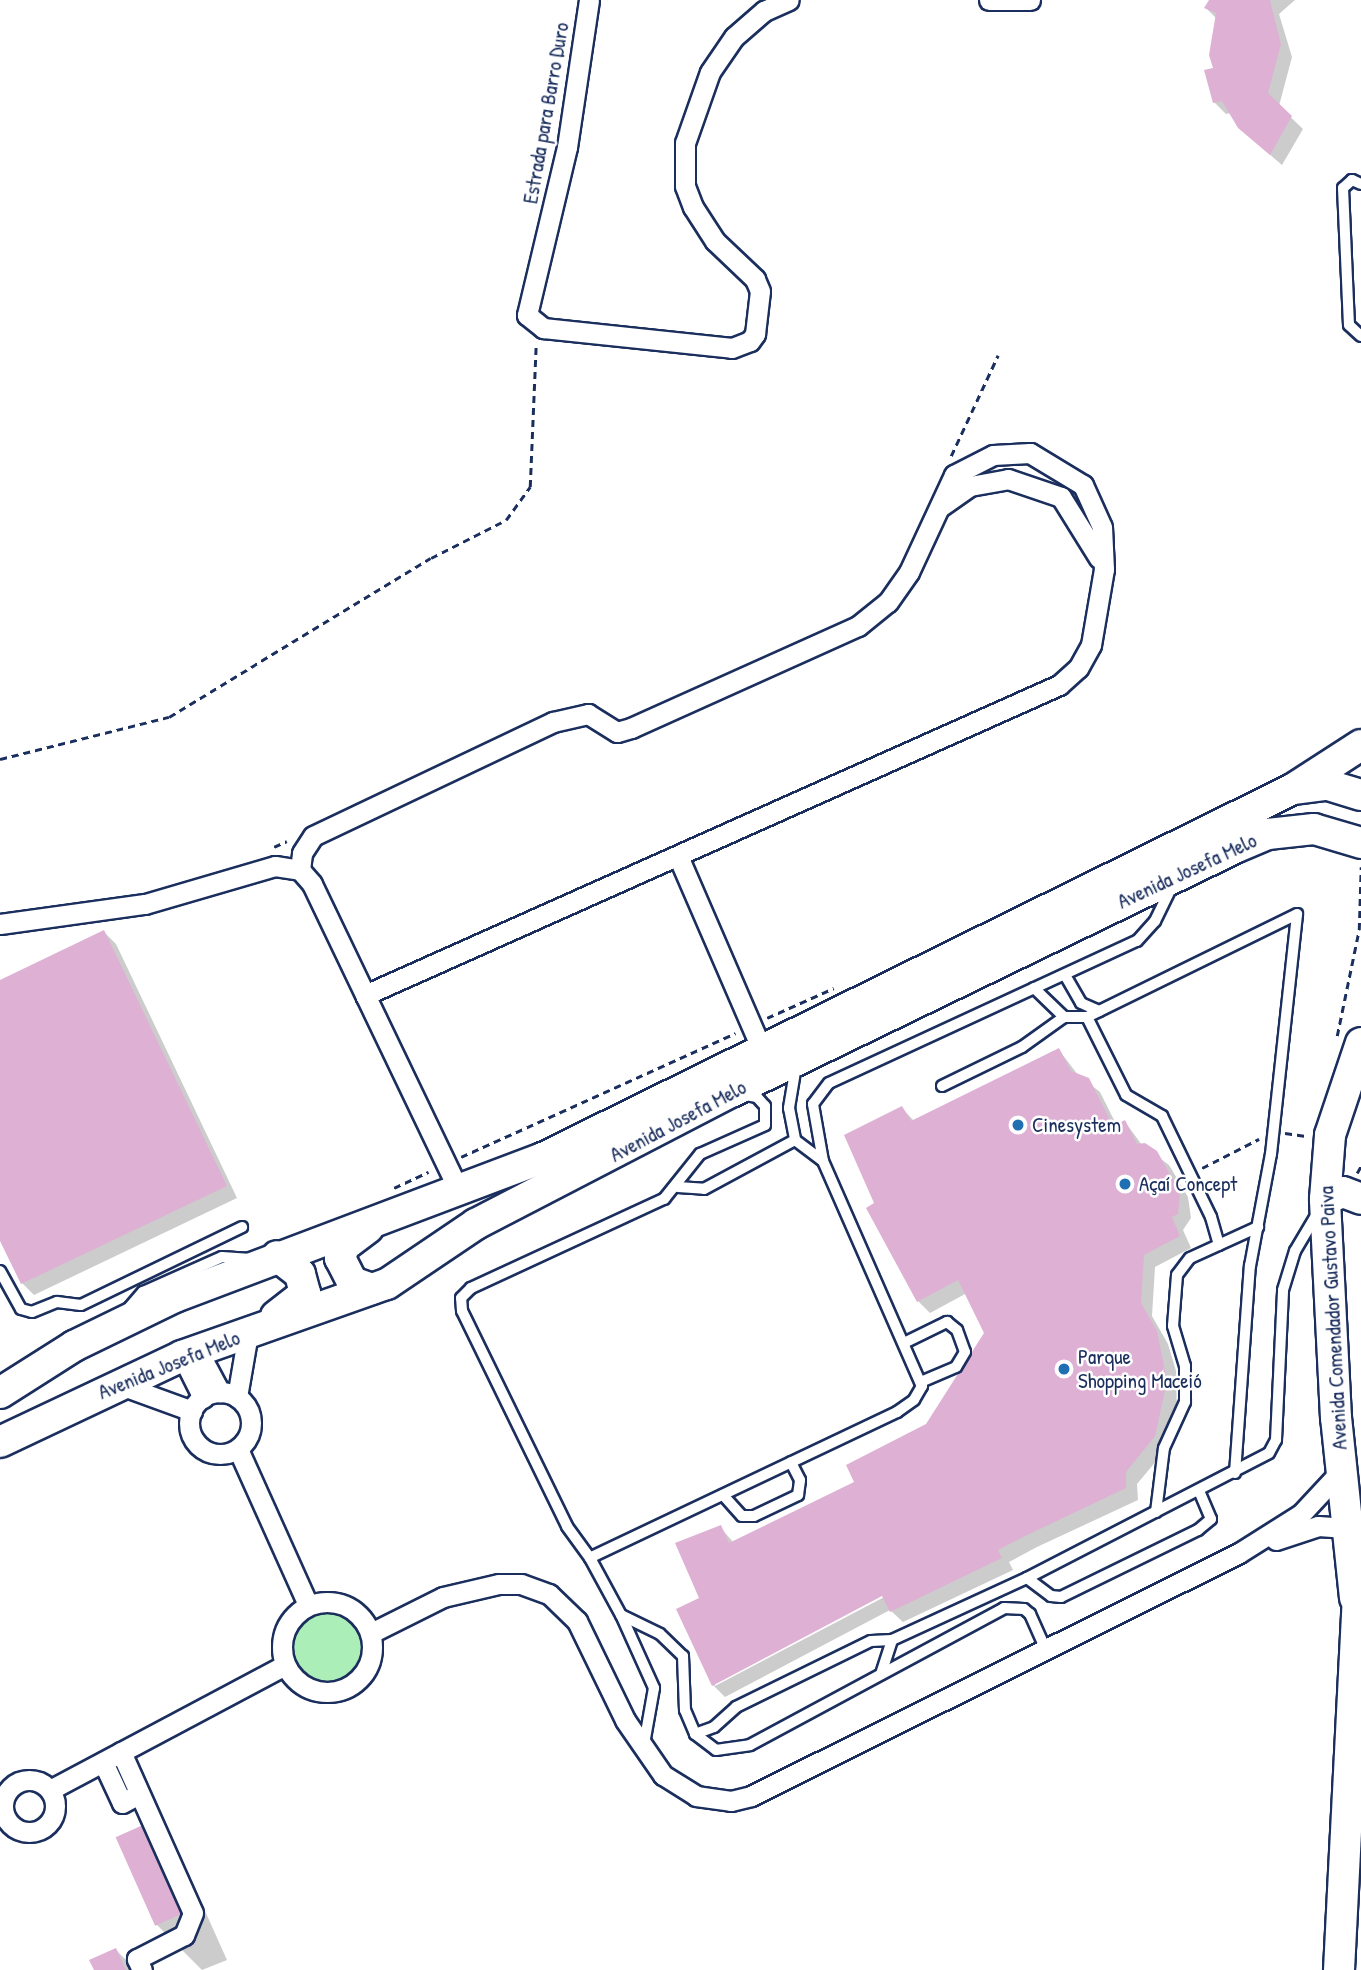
<!DOCTYPE html>
<html>
<head>
<meta charset="utf-8">
<style>
  body { margin:0 }
  #map { position:relative; width:1361px; height:1970px; overflow:hidden; background:#fff; font-family:"Patrick Hand",sans-serif }
  div>[style] { position:absolute }
  [style*='--x'] { left:calc(var(--x)*1px); top:calc(var(--y)*1px); width:calc(var(--w)*1px); rotate:calc(var(--a)*1deg) }
  .green>* { inset:0; background:#abeeb8 }
  .round { border-radius:50% }
  .shadow>* { inset:0; background:#0003 }
  .building>* { inset:0; background:#deb0d3; transform-origin:0 0 }
  .path>* { height:2.5px; margin-top:-1.25px; transform-origin:0; background:repeating-linear-gradient(90deg,#1b2f5e 0 7px,transparent 0 12px) }
  .roads { filter:drop-shadow(2px 0 #1b2f5e) drop-shadow(-2px 0 #1b2f5e) drop-shadow(0 2px #1b2f5e) drop-shadow(0 -2px #1b2f5e) }
  .service>* { height:10px; margin:-5px; padding:0 5px; transform-origin:5px; border-radius:5px; background:#fff }
  .minor>* { height:19px; margin:-9.5px; padding:0 9.5px; transform-origin:9.5px; border-radius:9.5px; background:#fff }
  .minor>.ring { margin:-9.5px; padding:0; box-sizing:content-box; background:none; border:19px solid #fff; border-radius:50% }
  .primary>* { height:30px; margin:-15px; padding:0 15px; transform-origin:15px; border-radius:15px; background:#fff }
  .dots>* { width:19px; height:19px; translate:-50% -50%; box-sizing:border-box; border:4px solid #fff; border-radius:50% }
  span { translate:-50% -50%; white-space:nowrap; text-align:center; line-height:1.15; -webkit-text-stroke:5px #fff; paint-order:stroke }
  .street-label { font-size:21px; color:#1b2f5e }
  .poi-label { font-size:21px; color:#1b2f5e }
  .left { translate:0 -50%; text-align:left }
</style>
</head>
<body>
<div id="map">
  <div class="green">
    <i class="round" style="left:292px;top:1611px;width:70px;height:70px"></i>
  </div>
  <div class="shadow">
    <i style="clip-path:polygon(1211px 0,1295px 0,1279px 14px,1292px 57px,1279px 106px,1303px 129px,1282px 165px,1253px 140px,1231px 113px,1226px 114px,1214px 102px,1217px 19px,1206px 8px)"></i>
    <i style="clip-path:polygon(104px 932px,116px 944px,237px 1198px,34px 1295px,22px 1283px,0 1237px,0 982px)"></i>
    <i style="clip-path:polygon(evenodd,1059px 1050px,1078px 1075px,1100px 1092px,1117px 1126px,1125px 1122px,1142px 1145px,1169px 1165px,1188px 1197px,1191px 1218px,1183px 1230px,1191px 1248px,1155px 1267px,1152px 1316px,1168px 1344px,1176px 1371px,1177px 1416px,1167px 1448px,1137px 1484px,1138px 1500px,1037px 1547px,1009px 1562px,1013px 1570px,903px 1622px,890px 1610px,725px 1697px,713px 1685px,701px 1599px,720px 1527px,734px 1543px,856px 1483px,927px 1426px,986px 1333px,967px 1293px,930px 1313px,918px 1301px,876px 1204px,902px 1108px,914px 1121px,1059px 1050px,889px 1591px,890px 1594px,715px 1686px,715px 1682px,889px 1591px)"></i>
    <i style="clip-path:polygon(142px 1828px,188px 1873px,227px 1960px,202px 1970px,157px 1925px)"></i>
    <i style="clip-path:polygon(116px 1950px,136px 1970px,95px 1970px)"></i>
  </div>
  <div class="building">
    <i style="clip-path:polygon(1209px 0,1270px 0,1281px 44px,1268px 93px,1292px 116px,1270px 155px,1238px 128px,1222px 101px,1213px 103px,1204px 70px,1213px 68px,1209px 55px,1216px 13px,1204px 8px)"></i>
    <i style="clip-path:polygon(104px 930px,227px 1186px,21px 1284px,0 1241px,0 980px)"></i>
    <i style="clip-path:polygon(1059px 1048px,1071px 1071px,1089px 1078px,1113px 1126px,1125px 1120px,1137px 1144px,1145px 1143px,1157px 1151px,1180px 1192px,1178px 1214px,1172px 1217px,1180px 1236px,1144px 1255px,1141px 1303px,1157px 1331px,1167px 1381px,1155px 1436px,1126px 1472px,1126px 1488px,1025px 1536px,998px 1550px,1002px 1558px,890px 1612px,882px 1596px,712px 1686px,676px 1609px,699px 1598px,675px 1543px,721px 1525px,729px 1543px,854px 1482px,846px 1465px,926px 1424px,984px 1333px,958px 1280px,917px 1302px,866px 1208px,874px 1203px,844px 1135px,902px 1106px,911px 1121px)"></i>
    <i style="left:143px;top:1825px;width:97px;height:30px;rotate:66deg"></i>
    <i style="clip-path:polygon(116px 1948px,126px 1970px,94px 1970px,89px 1960px)"></i>
  </div>
  <div class="path">
    <i style="--x:951;--y:456;--w:111;--a:-65"></i>
    <i style="--x:0;--y:759;--w:174;--a:-14"></i>
    <i style="--x:169;--y:717;--w:306;--a:-31.3"></i>
    <i style="--x:431;--y:558;--w:84;--a:-26.9"></i>
    <i style="--x:506;--y:520;--w:41;--a:-54"></i>
    <i style="--x:530;--y:487;--w:143;--a:-87.6"></i>
    <i style="--x:274;--y:847;--w:14;--a:-25"></i>
    <i style="--x:767;--y:1018;--w:73;--a:-24.1"></i>
    <i style="--x:1337;--y:1036;--w:108;--a:-78.3"></i>
    <i style="--x:1359;--y:930;--w:63;--a:-88.2"></i>
    <i style="--x:1285;--y:1133;--w:21;--a:8"></i>
    <i style="--x:461;--y:1157;--w:301;--a:-24.3"></i>
    <i style="--x:1202;--y:1168;--w:64;--a:-27"></i>
    <i style="--x:1357;--y:1173;--w:8;--a:-60"></i>
    <i style="--x:394;--y:1188;--w:38;--a:-25"></i>
  </div>
  <div class="roads">
    <div class="service">
      <i style="--x:1361;--y:184;--w:10;--a:-156"></i>
      <i style="--x:1352;--y:180;--w:12;--a:138"></i>
      <i style="--x:1343;--y:188;--w:137;--a:87.5"></i>
      <i style="--x:1349;--y:325;--w:16;--a:43"></i>
      <i style="--x:1065;--y:975;--w:32;--a:60"></i>
      <i style="--x:1081;--y:1003;--w:20;--a:24"></i>
      <i style="--x:1034;--y:988;--w:42;--a:44"></i>
      <i style="--x:1064;--y:1017;--w:23;--a:0"></i>
      <i style="--x:1087;--y:1017;--w:234;--a:-26.1"></i>
      <i style="--x:1087;--y:1017;--w:87;--a:63.4"></i>
      <i style="--x:1126;--y:1095;--w:42;--a:30.3"></i>
      <i style="--x:1162;--y:1116;--w:112;--a:64.1"></i>
      <i style="--x:1211;--y:1217;--w:29;--a:74"></i>
      <i style="--x:796;--y:1066;--w:43;--a:99.5"></i>
      <i style="--x:789;--y:1108;--w:33;--a:79"></i>
      <i style="--x:795;--y:1140;--w:35;--a:37"></i>
      <i style="--x:823;--y:1161;--w:246;--a:66.3"></i>
      <i style="--x:922;--y:1386;--w:16;--a:120"></i>
      <i style="--x:914;--y:1400;--w:21;--a:145"></i>
      <i style="--x:897;--y:1412;--w:340;--a:154.6"></i>
      <i style="--x:590;--y:1558;--w:65;--a:61.5"></i>
      <i style="--x:621;--y:1615;--w:43;--a:26"></i>
      <i style="--x:660;--y:1634;--w:32;--a:44"></i>
      <i style="--x:683;--y:1656;--w:54;--a:87.9"></i>
      <i style="--x:685;--y:1710;--w:26;--a:67"></i>
      <i style="--x:695;--y:1734;--w:20;--a:-20"></i>
      <i style="--x:714;--y:1727;--w:30;--a:-42"></i>
      <i style="--x:736;--y:1707;--w:150;--a:-26.1"></i>
      <i style="--x:871;--y:1641;--w:21;--a:-3"></i>
      <i style="--x:892;--y:1640;--w:149;--a:-24.7"></i>
      <i style="--x:1027;--y:1578;--w:272;--a:-27.3"></i>
      <i style="--x:1269;--y:1453;--w:15;--a:-62"></i>
      <i style="--x:1276;--y:1440;--w:150;--a:-87.3"></i>
      <i style="--x:1283;--y:1290;--w:41;--a:-72.9"></i>
      <i style="--x:1295;--y:1251;--w:43;--a:-59.3"></i>
      <i style="--x:942;--y:1086;--w:89;--a:-26"></i>
      <i style="--x:1022;--y:1047;--w:52;--a:-35.5"></i>
      <i style="--x:823;--y:1161;--w:58;--a:-100"></i>
      <i style="--x:813;--y:1104;--w:26;--a:-53"></i>
      <i style="--x:829;--y:1083;--w:339;--a:-24.8"></i>
      <i style="--x:1137;--y:941;--w:27;--a:-48"></i>
      <i style="--x:1155;--y:921;--w:37;--a:-64"></i>
      <i style="--x:678;--y:1187;--w:26;--a:4"></i>
      <i style="--x:704;--y:1189;--w:103;--a:-28.3"></i>
      <i style="--x:0;--y:1271;--w:43;--a:61.1"></i>
      <i style="--x:21;--y:1309;--w:11;--a:15"></i>
      <i style="--x:32;--y:1312;--w:27;--a:-22"></i>
      <i style="--x:57;--y:1302;--w:24;--a:7"></i>
      <i style="--x:81;--y:1305;--w:179;--a:-25.8"></i>
      <i style="--x:128;--y:1309;--w:23;--a:-49"></i>
      <i style="--x:143;--y:1292;--w:86;--a:-23.9"></i>
      <i style="--x:222;--y:1257;--w:29;--a:4"></i>
      <i style="--x:906;--y:1342;--w:46;--a:-26"></i>
      <i style="--x:947;--y:1322;--w:13;--a:39"></i>
      <i style="--x:957;--y:1330;--w:23;--a:70"></i>
      <i style="--x:965;--y:1352;--w:17;--a:121"></i>
      <i style="--x:956;--y:1367;--w:38;--a:157"></i>
      <i style="--x:1235;--y:1473;--w:208;--a:-85.9"></i>
      <i style="--x:1250;--y:1266;--w:114;--a:-79.4"></i>
      <i style="--x:1271;--y:1154;--w:241;--a:-83.8"></i>
      <i style="--x:723;--y:1495;--w:28;--a:48"></i>
      <i style="--x:742;--y:1516;--w:12;--a:0"></i>
      <i style="--x:754;--y:1516;--w:49;--a:-25.5"></i>
      <i style="--x:798;--y:1495;--w:15;--a:-82"></i>
      <i style="--x:800;--y:1480;--w:20;--a:-117"></i>
      <i style="--x:1156;--y:1512;--w:64;--a:-82.9"></i>
      <i style="--x:1164;--y:1448;--w:51;--a:-65.5"></i>
      <i style="--x:1185;--y:1402;--w:36;--a:-90"></i>
      <i style="--x:1185;--y:1366;--w:42;--a:-106.7"></i>
      <i style="--x:1173;--y:1326;--w:51;--a:-85.5"></i>
      <i style="--x:1177;--y:1275;--w:21;--a:-53"></i>
      <i style="--x:1190;--y:1258;--w:75;--a:-24.5"></i>
      <i style="--x:590;--y:1558;--w:39;--a:-126"></i>
      <i style="--x:567;--y:1526;--w:239;--a:-116"></i>
      <i style="--x:462;--y:1311;--w:13;--a:-94"></i>
      <i style="--x:461;--y:1298;--w:14;--a:-45"></i>
      <i style="--x:471;--y:1288;--w:213;--a:-24.8"></i>
      <i style="--x:664;--y:1199;--w:58;--a:-51.3"></i>
      <i style="--x:700;--y:1154;--w:71;--a:-24"></i>
      <i style="--x:765;--y:1125;--w:19;--a:-90"></i>
      <i style="--x:765;--y:1106;--w:12;--a:-132"></i>
      <i style="--x:757;--y:1097;--w:12;--a:-171"></i>
      <i style="--x:1027;--y:1578;--w:30;--a:37"></i>
      <i style="--x:1051;--y:1596;--w:10;--a:6"></i>
      <i style="--x:1061;--y:1597;--w:153;--a:-26.1"></i>
      <i style="--x:1198;--y:1530;--w:17;--a:-40"></i>
      <i style="--x:1211;--y:1519;--w:30;--a:-113"></i>
      <i style="--x:622;--y:1617;--w:78;--a:65.7"></i>
      <i style="--x:654;--y:1688;--w:57;--a:100.1"></i>
      <i style="--x:881;--y:1674;--w:36;--a:-72"></i>
      <i style="--x:695;--y:1734;--w:26;--a:37"></i>
      <i style="--x:716;--y:1750;--w:34;--a:-8"></i>
      <i style="--x:750;--y:1745;--w:289;--a:-28.3"></i>
      <i style="--x:1004;--y:1608;--w:20;--a:3"></i>
      <i style="--x:1024;--y:1609;--w:8;--a:40"></i>
      <i style="--x:1030;--y:1614;--w:36;--a:66"></i>
    </div>
    <div class="minor">
      <i style="--x:589;--y:0;--w:149;--a:98.5"></i>
      <i style="--x:567;--y:147;--w:173;--a:103.4"></i>
      <i style="--x:527;--y:315;--w:21;--a:39"></i>
      <i style="--x:543;--y:328;--w:190;--a:6"></i>
      <i style="--x:732;--y:348;--w:19;--a:-21"></i>
      <i style="--x:750;--y:341;--w:9;--a:-54"></i>
      <i style="--x:755;--y:334;--w:43;--a:-83.4"></i>
      <i style="--x:760;--y:291;--w:13;--a:-113"></i>
      <i style="--x:755;--y:279;--w:55;--a:-136.5"></i>
      <i style="--x:715;--y:241;--w:40;--a:-122.9"></i>
      <i style="--x:693;--y:207;--w:22;--a:-111"></i>
      <i style="--x:685;--y:186;--w:43;--a:-90"></i>
      <i style="--x:685;--y:143;--w:75;--a:-70.6"></i>
      <i style="--x:710;--y:72;--w:42;--a:-55.6"></i>
      <i style="--x:734;--y:37;--w:40;--a:-41"></i>
      <i style="--x:764;--y:11;--w:27;--a:-24"></i>
      <i style="--x:989;--y:0;--w:41;--a:0"></i>
      <i style="--x:940;--y:507;--w:37;--a:-35"></i>
      <i style="--x:970;--y:486;--w:39;--a:-10"></i>
      <i style="--x:1008;--y:479;--w:56;--a:18.8"></i>
      <i style="--x:1061;--y:497;--w:72;--a:58.1"></i>
      <i style="--x:678;--y:856;--w:209;--a:66.6"></i>
      <i style="--x:300;--y:870;--w:17;--a:-83"></i>
      <i style="--x:302;--y:853;--w:20;--a:-57"></i>
      <i style="--x:313;--y:836;--w:266;--a:-25.4"></i>
      <i style="--x:553;--y:722;--w:36;--a:-13"></i>
      <i style="--x:588;--y:714;--w:34;--a:32"></i>
      <i style="--x:617;--y:732;--w:15;--a:-16"></i>
      <i style="--x:631;--y:728;--w:249;--a:-24.2"></i>
      <i style="--x:858;--y:626;--w:38;--a:-39"></i>
      <i style="--x:888;--y:602;--w:37;--a:-55"></i>
      <i style="--x:909;--y:572;--w:107;--a:-65.1"></i>
      <i style="--x:954;--y:475;--w:44;--a:-27.1"></i>
      <i style="--x:993;--y:455;--w:37;--a:-3"></i>
      <i style="--x:1030;--y:453;--w:62;--a:31.1"></i>
      <i style="--x:1083;--y:485;--w:46;--a:65.7"></i>
      <i style="--x:1102;--y:527;--w:42;--a:87.3"></i>
      <i style="--x:1104;--y:569;--w:77;--a:99.7"></i>
      <i style="--x:1091;--y:645;--w:26;--a:119"></i>
      <i style="--x:1078;--y:668;--w:25;--a:138"></i>
      <i style="--x:1059;--y:685;--w:760;--a:155.93"></i>
      <i style="--x:0;--y:924;--w:146;--a:-7.9"></i>
      <i style="--x:145;--y:904;--w:135;--a:-16.3"></i>
      <i style="--x:275;--y:866;--w:25;--a:9"></i>
      <i style="--x:300;--y:870;--w:18;--a:49"></i>
      <i style="--x:312;--y:884;--w:340;--a:64.4"></i>
      <i style="--x:198;--y:1351;--w:47;--a:61.8"></i>
      <i style="--x:182;--y:1356;--w:47;--a:63.4"></i>
      <i style="--x:118;--y:1384;--w:79;--a:20"></i>
      <i class="ring" style="left:189px;top:1392px;width:43px;height:43px"></i>
      <i style="--x:237;--y:1397;--w:65;--a:-80.2"></i>
      <i style="--x:238;--y:1449;--w:171;--a:65.8"></i>
      <i style="--x:1276;--y:1540;--w:44;--a:-18.4"></i>
      <i style="--x:1318;--y:1526;--w:28;--a:4"></i>
      <i class="ring" style="left:282px;top:1602px;width:71px;height:71px"></i>
      <i style="--x:371;--y:1633;--w:80;--a:-26.6"></i>
      <i style="--x:443;--y:1597;--w:57;--a:-13.1"></i>
      <i style="--x:499;--y:1584;--w:22;--a:0"></i>
      <i style="--x:521;--y:1584;--w:30;--a:20"></i>
      <i style="--x:549;--y:1594;--w:39;--a:44"></i>
      <i style="--x:577;--y:1621;--w:110;--a:64.1"></i>
      <i style="--x:625;--y:1720;--w:67;--a:55.4"></i>
      <i style="--x:663;--y:1775;--w:39;--a:32"></i>
      <i style="--x:696;--y:1796;--w:35;--a:8"></i>
      <i style="--x:731;--y:1801;--w:21;--a:-14"></i>
      <i style="--x:751;--y:1796;--w:545;--a:-26.47"></i>
      <i style="--x:1239;--y:1553;--w:73;--a:-32.2"></i>
      <i style="--x:1301;--y:1514;--w:57;--a:-47.1"></i>
      <i style="--x:121;--y:1752;--w:176;--a:65.9"></i>
      <i style="--x:193;--y:1913;--w:24;--a:112"></i>
      <i style="--x:184;--y:1935;--w:53;--a:152.9"></i>
      <i style="--x:137;--y:1959;--w:12;--a:66"></i>
      <i style="--x:103;--y:1762;--w:45;--a:65.1"></i>
      <i style="--x:122;--y:1803;--w:19;--a:-28"></i>
      <i class="ring" style="left:3px;top:1780px;width:33px;height:33px"></i>
      <i style="--x:50;--y:1790;--w:266;--a:-28"></i>
    </div>
    <div class="primary">
      <i style="--x:1296;--y:787;--w:77;--a:-32.9"></i>
      <i style="--x:1325;--y:1199;--w:19;--a:-21"></i>
      <i style="--x:1343;--y:1192;--w:19;--a:21"></i>
      <i style="--x:368;--y:1228;--w:30;--a:143"></i>
      <i style="--x:344;--y:1246;--w:13;--a:108"></i>
      <i style="--x:340;--y:1258;--w:27;--a:63"></i>
      <i style="--x:352;--y:1282;--w:21;--a:19"></i>
      <i style="--x:276;--y:1316;--w:37;--a:-38"></i>
      <i style="--x:305;--y:1293;--w:20;--a:-105"></i>
      <i style="--x:300;--y:1274;--w:29;--a:-142"></i>
      <i style="--x:0;--y:1393;--w:88;--a:-32.4"></i>
      <i style="--x:74;--y:1346;--w:112;--a:-25.9"></i>
      <i style="--x:175;--y:1297;--w:391;--a:-20.7"></i>
      <i style="--x:541;--y:1159;--w:838;--a:-26.2"></i>
      <i style="--x:1293;--y:789;--w:35;--a:-7"></i>
      <i style="--x:1328;--y:785;--w:34;--a:17"></i>
      <i style="--x:0;--y:1442;--w:201;--a:-25.3"></i>
      <i style="--x:182;--y:1356;--w:217;--a:-19.4"></i>
      <i style="--x:387;--y:1284;--w:107;--a:-34"></i>
      <i style="--x:476;--y:1224;--w:287;--a:-27.4"></i>
      <i style="--x:731;--y:1092;--w:562;--a:-25.84"></i>
      <i style="--x:1237;--y:847;--w:34;--a:-23"></i>
      <i style="--x:1268;--y:834;--w:46;--a:-6.2"></i>
      <i style="--x:1314;--y:829;--w:49;--a:16.6"></i>
      <i style="--x:1355;--y:1598;--w:181;--a:-96"></i>
      <i style="--x:1336;--y:1418;--w:219;--a:-92.9"></i>
      <i style="--x:1325;--y:1199;--w:64;--a:-85.5"></i>
      <i style="--x:1330;--y:1135;--w:97;--a:-71.4"></i>
      <i style="--x:1339;--y:1970;--w:390;--a:-87.1"></i>
    </div>
  </div>
  <div class="dots">
    <i style="left:1018px;top:1125px;background:#1f6fb2"></i>
    <i style="left:1125px;top:1184px;background:#1f6fb2"></i>
    <i style="left:1064px;top:1369px;background:#1f6fb2"></i>
  </div>
  <div class="street-label">
    <span style="left:546px;top:113px;rotate:-80deg">Estrada para Barro Duro</span>
    <span style="left:1187px;top:871px;rotate:-25deg">Avenida Josefa Melo</span>
    <span style="left:678px;top:1121px;rotate:-28deg">Avenida Josefa Melo</span>
    <span style="left:1333px;top:1318px;rotate:-93deg">Avenida Comendador Gustavo Paiva</span>
    <span style="left:169px;top:1365px;rotate:-22deg">Avenida Josefa Melo</span>
  </div>
  <div class="poi-label">
    <span class="left" style="left:1032px;top:1125px">Cinesystem</span>
    <span class="left" style="left:1139px;top:1184px">Açaí Concept</span>
    <span class="left" style="left:1078px;top:1369px">Parque<br>Shopping Maceió</span>
  </div>
</div>
</body>
</html>
